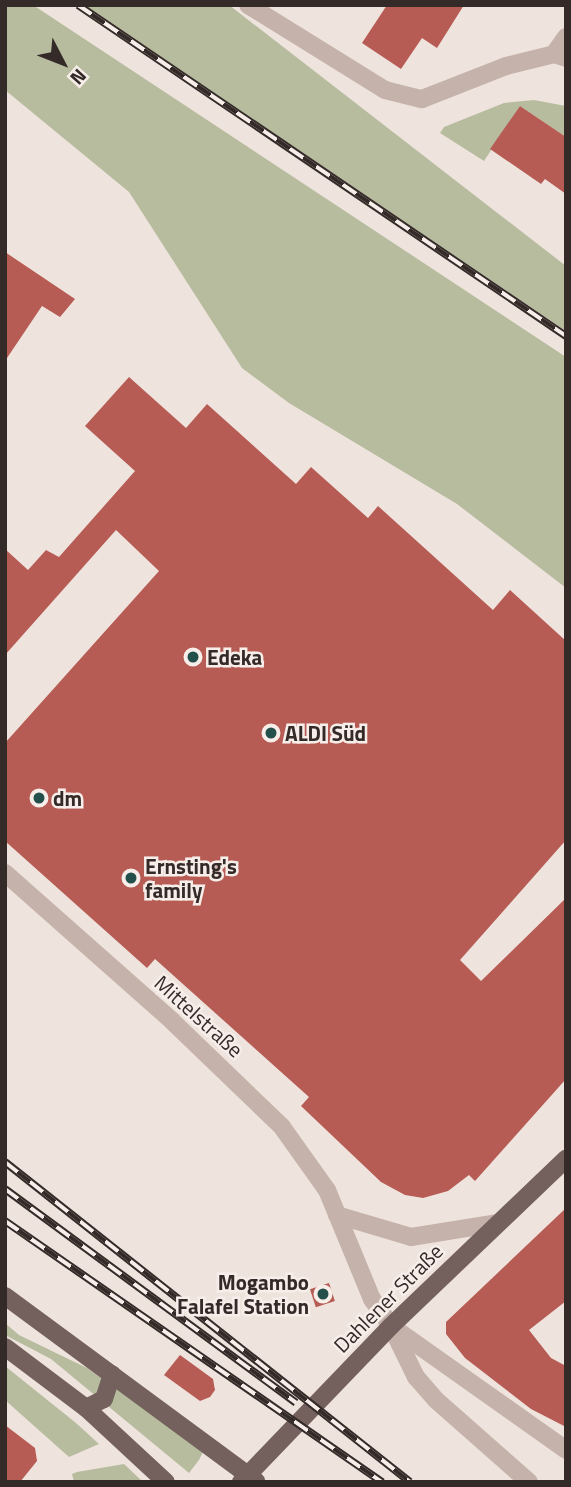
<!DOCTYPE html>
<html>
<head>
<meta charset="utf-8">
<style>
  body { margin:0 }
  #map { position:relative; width:571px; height:1487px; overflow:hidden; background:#efe4dd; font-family:"Titillium Web",sans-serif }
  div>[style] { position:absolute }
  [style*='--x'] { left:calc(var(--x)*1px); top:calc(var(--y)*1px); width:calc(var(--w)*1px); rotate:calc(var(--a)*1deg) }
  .green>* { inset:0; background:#b7bc9f }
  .building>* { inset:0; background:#b65c54; transform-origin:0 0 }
  .minor>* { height:18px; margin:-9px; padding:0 9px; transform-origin:9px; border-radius:9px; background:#c5b3ab }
  .major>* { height:18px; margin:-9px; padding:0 9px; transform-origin:9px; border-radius:9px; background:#74605c }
  .rail>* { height:8px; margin-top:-4px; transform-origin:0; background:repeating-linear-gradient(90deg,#f7eee9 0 16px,#342b29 0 32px); box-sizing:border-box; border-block:2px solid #342b29 }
  .dots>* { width:19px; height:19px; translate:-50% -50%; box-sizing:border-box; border:4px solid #f7eee9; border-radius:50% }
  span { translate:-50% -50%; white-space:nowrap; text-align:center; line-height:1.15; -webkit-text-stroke:5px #f7eee9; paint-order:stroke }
  .poi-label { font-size:21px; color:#342b29; font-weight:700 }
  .left { translate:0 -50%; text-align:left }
  .right { translate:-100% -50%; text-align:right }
  .street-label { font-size:21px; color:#342b29 }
  .frame { position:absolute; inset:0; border:7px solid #342b29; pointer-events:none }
  .north { position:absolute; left:28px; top:28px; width:70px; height:70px; -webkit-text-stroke:5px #f7eee9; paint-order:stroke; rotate:132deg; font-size:19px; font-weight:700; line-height:28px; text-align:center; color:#342b29 }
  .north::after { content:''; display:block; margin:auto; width:24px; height:32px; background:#342b29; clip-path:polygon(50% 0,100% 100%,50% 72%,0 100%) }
</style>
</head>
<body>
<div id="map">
  <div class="green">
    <i style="clip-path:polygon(5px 5px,33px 5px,566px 357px,566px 588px,457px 504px,289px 403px,242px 368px,129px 192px,5px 90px)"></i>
    <i style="clip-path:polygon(83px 5px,229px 5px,566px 266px,566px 331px)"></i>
    <i style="clip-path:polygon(534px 100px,566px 106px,566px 137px,520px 106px,484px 161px,440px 133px,444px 127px,504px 103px)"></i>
    <i style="clip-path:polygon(5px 1323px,19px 1335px,87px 1368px,198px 1446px,203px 1452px,199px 1460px,189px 1473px,51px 1359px,5px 1335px)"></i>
    <i style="clip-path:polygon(5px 1366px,76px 1423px,99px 1444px,69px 1457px,5px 1400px)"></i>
    <i style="clip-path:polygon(124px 1464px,143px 1482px,74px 1482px,72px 1474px,77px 1472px)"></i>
  </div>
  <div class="building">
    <i style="clip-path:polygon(387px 5px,464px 5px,437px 48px,422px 38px,401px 69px,362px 43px)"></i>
    <i style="clip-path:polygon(520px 106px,566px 137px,566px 194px,545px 179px,541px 184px,490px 149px)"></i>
    <i style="clip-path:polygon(5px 252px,75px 299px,60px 317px,42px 306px,5px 361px)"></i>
    <i style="clip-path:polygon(129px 377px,186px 428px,207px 404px,296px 484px,311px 467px,368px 518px,378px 506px,493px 610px,510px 590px,566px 641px,566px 840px,460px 960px,481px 981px,566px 898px,566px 1079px,475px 1181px,469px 1175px,448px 1191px,423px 1198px,405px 1195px,381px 1182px,301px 1106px,309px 1097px,155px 959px,147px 968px,5px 841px,5px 743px,159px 571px,116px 530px,5px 655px,5px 549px,28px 570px,46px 550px,59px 557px,135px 471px,85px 426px)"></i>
    <i style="clip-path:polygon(566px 1208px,566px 1301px,529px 1330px,551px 1358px,566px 1366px,566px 1427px,531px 1409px,465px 1358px,446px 1334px,446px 1322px)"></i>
    <i style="left:329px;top:1283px;width:19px;height:20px;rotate:72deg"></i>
    <i style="clip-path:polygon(180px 1355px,213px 1379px,215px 1390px,210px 1397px,200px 1401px,164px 1375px)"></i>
    <i style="clip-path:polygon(5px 1425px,35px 1448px,37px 1461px,20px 1482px,5px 1482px)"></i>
  </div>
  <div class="minor">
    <i style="--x:248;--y:5;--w:161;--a:31.8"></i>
    <i style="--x:385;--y:90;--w:38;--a:14"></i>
    <i style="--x:422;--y:99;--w:90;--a:-21.4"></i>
    <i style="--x:506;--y:66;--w:49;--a:-14"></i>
    <i style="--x:554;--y:54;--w:13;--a:18"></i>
    <i style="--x:554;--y:54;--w:21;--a:-55"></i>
    <i style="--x:5;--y:873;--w:223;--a:41.5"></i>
    <i style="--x:172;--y:1021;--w:153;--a:43.9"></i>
    <i style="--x:282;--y:1127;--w:77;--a:54.5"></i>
    <i style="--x:327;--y:1190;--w:118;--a:67.6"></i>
    <i style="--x:372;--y:1299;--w:33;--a:55"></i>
    <i style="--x:391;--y:1326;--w:214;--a:35.3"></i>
    <i style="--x:337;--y:1215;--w:77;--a:16.6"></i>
    <i style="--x:411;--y:1237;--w:87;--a:-9.2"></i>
    <i style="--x:391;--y:1326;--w:57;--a:63.9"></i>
    <i style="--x:416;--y:1377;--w:30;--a:49"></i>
    <i style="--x:436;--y:1400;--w:124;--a:41.4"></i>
  </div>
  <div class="major">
    <i style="--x:5;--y:1296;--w:312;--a:36.4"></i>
    <i style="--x:5;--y:1347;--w:101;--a:37"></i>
    <i style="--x:86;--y:1408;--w:109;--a:42.8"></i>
    <i style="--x:86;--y:1408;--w:20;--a:-27"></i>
    <i style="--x:104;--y:1399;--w:26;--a:-72"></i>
    <i style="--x:241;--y:1482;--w:216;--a:-46.1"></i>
    <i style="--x:391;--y:1326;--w:242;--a:-43.7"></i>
  </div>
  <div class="rail">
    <i style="--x:78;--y:5;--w:590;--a:34.15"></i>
    <i style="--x:5;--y:1162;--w:516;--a:38.31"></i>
    <i style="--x:5;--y:1189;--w:361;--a:36.3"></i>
    <i style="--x:5;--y:1221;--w:459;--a:34.7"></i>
  </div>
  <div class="dots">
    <i style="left:193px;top:657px;background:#24504c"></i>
    <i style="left:271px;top:733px;background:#24504c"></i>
    <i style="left:39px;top:798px;background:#24504c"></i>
    <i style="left:131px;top:878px;background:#24504c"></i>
    <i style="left:323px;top:1294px;background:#24504c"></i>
  </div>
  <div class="poi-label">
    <span class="left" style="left:207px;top:657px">Edeka</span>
    <span class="left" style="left:285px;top:733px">ALDI Süd</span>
    <span class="left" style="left:53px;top:798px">dm</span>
    <span class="left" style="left:145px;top:878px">Ernsting's<br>family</span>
    <span class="right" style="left:309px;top:1294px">Mogambo<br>Falafel Station</span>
  </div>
  <div class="street-label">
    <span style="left:199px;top:1016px;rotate:42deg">Mittelstraße</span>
    <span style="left:388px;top:1298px;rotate:-45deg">Dahlener Straße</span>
  </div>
  <div class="frame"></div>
  <div class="north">N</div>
</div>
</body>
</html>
